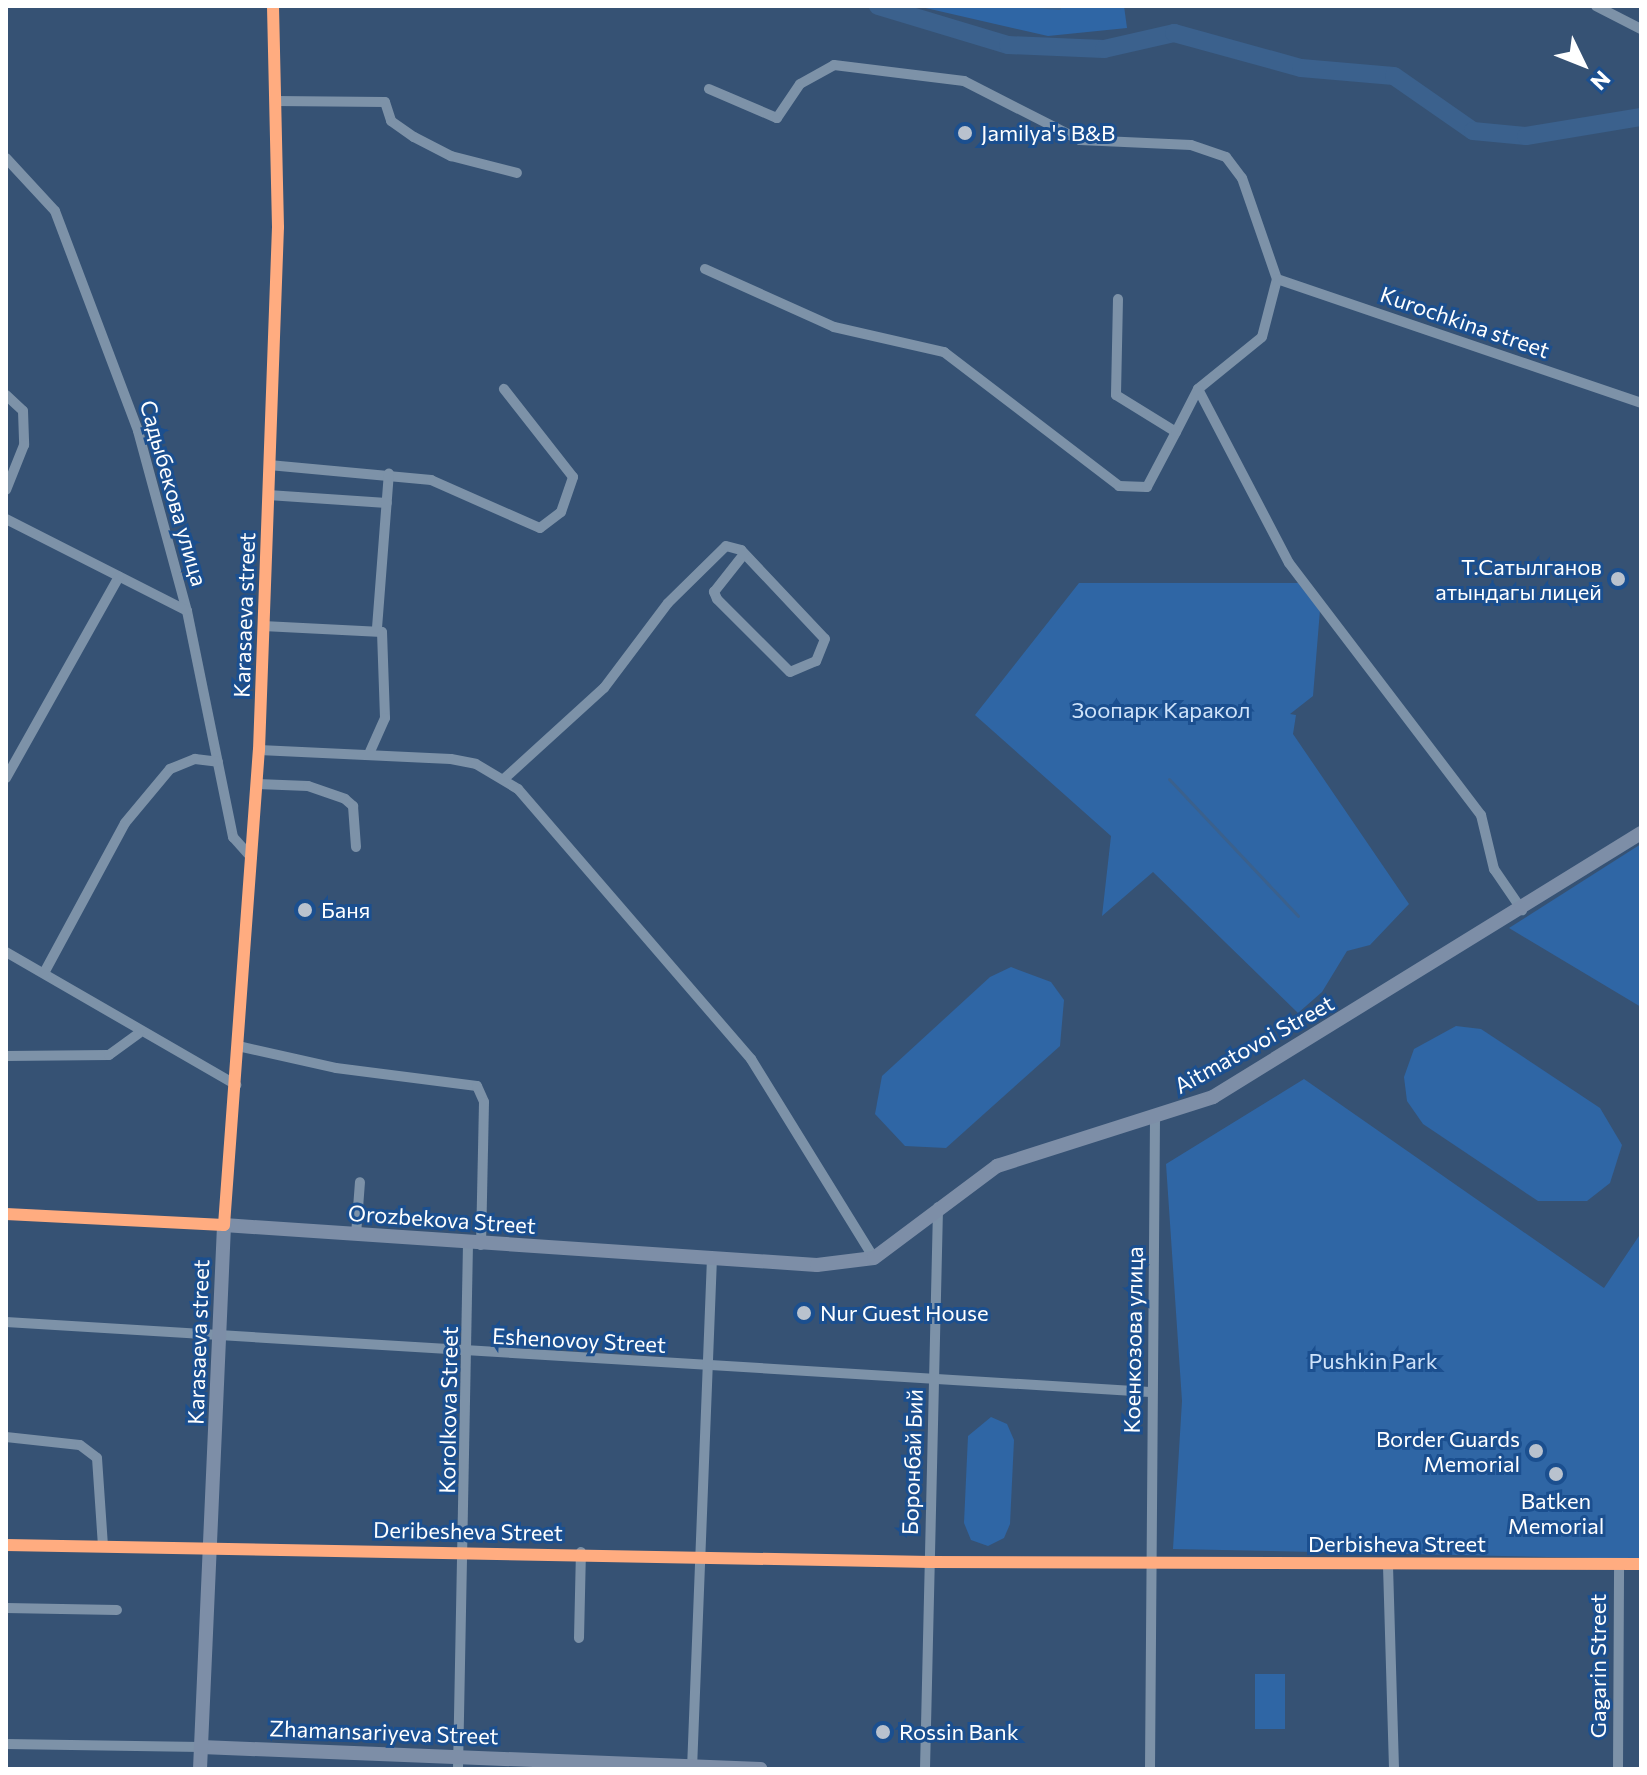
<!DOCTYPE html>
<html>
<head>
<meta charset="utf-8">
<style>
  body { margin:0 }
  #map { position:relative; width:1647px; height:1775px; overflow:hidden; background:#365274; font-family:Commissioner,sans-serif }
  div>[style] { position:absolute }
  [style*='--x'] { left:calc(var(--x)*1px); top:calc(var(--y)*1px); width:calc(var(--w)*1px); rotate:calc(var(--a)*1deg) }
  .green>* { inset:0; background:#2f66a5; transform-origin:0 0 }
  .stream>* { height:3px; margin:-1.5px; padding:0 1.5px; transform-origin:1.5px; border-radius:1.5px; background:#3b618d }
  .river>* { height:18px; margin:-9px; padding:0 9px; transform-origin:9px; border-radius:9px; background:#3b618d }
  .minor>* { height:10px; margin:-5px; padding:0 5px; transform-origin:5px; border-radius:5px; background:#7d92a8 }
  .major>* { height:14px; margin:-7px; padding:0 7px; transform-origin:7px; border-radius:7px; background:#7d8ea7 }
  .cycleway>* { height:12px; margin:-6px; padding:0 6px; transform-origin:6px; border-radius:6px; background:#ffac80 }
  .dots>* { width:22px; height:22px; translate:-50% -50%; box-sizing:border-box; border:4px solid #1b4f8f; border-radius:50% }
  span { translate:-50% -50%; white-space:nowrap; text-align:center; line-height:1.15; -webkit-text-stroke:6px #1b4f8f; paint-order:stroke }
  .poi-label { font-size:22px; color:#fff }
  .left { translate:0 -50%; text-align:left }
  .right { translate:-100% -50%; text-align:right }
  .street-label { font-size:22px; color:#fff }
  .park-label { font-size:22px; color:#cfe3fa }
  .frame { position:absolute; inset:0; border:8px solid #fff; pointer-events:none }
  .north { position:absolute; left:1543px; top:24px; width:80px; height:80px; -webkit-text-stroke:6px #1b4f8f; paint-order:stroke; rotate:133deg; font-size:22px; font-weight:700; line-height:32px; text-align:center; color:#fff }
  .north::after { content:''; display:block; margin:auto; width:28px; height:36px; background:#fff; clip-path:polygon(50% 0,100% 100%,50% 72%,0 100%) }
</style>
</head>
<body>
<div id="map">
  <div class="green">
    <i style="clip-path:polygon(917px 6px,1124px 6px,1127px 28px,1048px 36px)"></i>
    <i style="clip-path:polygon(1079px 583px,1298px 583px,1320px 610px,1313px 696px,1290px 714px,1296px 715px,1293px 734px,1409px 904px,1370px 945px,1347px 951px,1322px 992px,1298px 1013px,1153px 872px,1102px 916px,1111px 836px,975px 715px)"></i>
    <i style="clip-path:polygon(1641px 844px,1641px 1007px,1509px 928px)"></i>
    <i style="clip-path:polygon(1011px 967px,1051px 982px,1064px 1000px,1060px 1046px,946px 1148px,905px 1146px,875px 1114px,882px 1076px,990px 977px)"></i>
    <i style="clip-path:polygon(1456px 1026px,1481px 1029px,1600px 1108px,1622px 1145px,1610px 1183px,1587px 1201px,1538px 1201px,1423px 1124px,1407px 1101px,1404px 1077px,1414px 1049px)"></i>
    <i style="clip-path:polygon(1304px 1079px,1604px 1288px,1641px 1233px,1641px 1559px,1173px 1549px,1182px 1401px,1166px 1164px)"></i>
    <i style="clip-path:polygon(991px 1417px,1007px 1424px,1014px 1440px,1010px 1524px,1004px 1538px,988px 1546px,971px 1540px,964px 1523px,968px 1436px)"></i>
    <i style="left:1255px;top:1674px;width:30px;height:55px"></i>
  </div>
  <div class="stream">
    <i style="--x:998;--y:6;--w:17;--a:0"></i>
    <i style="--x:1036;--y:6;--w:23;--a:5"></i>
    <i style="--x:1169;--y:779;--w:188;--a:46.7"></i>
  </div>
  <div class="river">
    <i style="--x:878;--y:6;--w:136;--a:16.7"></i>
    <i style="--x:1008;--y:45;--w:96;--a:2.4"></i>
    <i style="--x:1104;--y:49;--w:72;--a:-12.9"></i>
    <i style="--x:1174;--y:33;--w:132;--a:15.4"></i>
    <i style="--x:1301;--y:68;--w:93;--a:4.9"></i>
    <i style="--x:1394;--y:76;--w:96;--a:34.8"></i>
    <i style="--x:1473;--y:131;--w:53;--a:5.4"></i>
    <i style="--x:1526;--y:136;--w:117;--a:-9.4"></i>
  </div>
  <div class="minor">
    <i style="--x:1596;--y:6;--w:51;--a:27.1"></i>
    <i style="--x:709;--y:89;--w:74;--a:23.1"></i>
    <i style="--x:777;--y:118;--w:41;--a:-55.9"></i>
    <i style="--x:800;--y:84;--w:39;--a:-29"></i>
    <i style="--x:834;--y:65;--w:131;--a:7"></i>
    <i style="--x:964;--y:81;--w:130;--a:27"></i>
    <i style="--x:1080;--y:140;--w:111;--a:2.6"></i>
    <i style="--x:1191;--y:145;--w:37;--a:19"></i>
    <i style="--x:1226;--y:157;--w:26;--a:53"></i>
    <i style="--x:1242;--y:178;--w:107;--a:70.9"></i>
    <i style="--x:275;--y:101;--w:110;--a:0.5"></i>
    <i style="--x:385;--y:102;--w:20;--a:72"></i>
    <i style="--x:391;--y:121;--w:28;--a:35"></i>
    <i style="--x:414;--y:137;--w:42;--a:27.2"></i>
    <i style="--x:451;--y:156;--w:68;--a:14.4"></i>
    <i style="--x:6;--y:158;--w:72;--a:47.2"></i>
    <i style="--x:55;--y:211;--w:235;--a:69.3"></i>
    <i style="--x:138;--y:431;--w:187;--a:74.8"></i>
    <i style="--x:187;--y:611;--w:231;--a:78.5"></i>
    <i style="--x:233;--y:837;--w:28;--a:48"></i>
    <i style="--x:705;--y:269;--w:141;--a:24.2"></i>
    <i style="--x:834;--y:327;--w:113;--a:12.8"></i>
    <i style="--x:944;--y:352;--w:220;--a:37.4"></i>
    <i style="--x:1119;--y:486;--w:28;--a:2"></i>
    <i style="--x:1147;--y:487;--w:62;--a:-62.2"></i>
    <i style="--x:1277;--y:279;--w:385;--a:18.8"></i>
    <i style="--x:1118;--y:299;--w:96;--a:91.2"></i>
    <i style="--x:1116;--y:395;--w:70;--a:31.7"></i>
    <i style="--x:1176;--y:432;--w:48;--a:-62.9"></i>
    <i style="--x:1198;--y:389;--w:82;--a:-39.1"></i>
    <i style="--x:1262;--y:337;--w:60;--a:-75.5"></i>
    <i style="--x:1198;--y:389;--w:196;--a:62.4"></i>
    <i style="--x:1289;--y:563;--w:317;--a:52.7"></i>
    <i style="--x:1481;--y:815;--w:56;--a:76.5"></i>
    <i style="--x:1494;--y:869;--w:50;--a:55.7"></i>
    <i style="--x:6;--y:395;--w:23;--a:43"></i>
    <i style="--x:23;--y:411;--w:34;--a:88"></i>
    <i style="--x:24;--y:445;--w:48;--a:111.8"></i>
    <i style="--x:269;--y:465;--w:163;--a:5.3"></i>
    <i style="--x:431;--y:480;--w:119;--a:23.8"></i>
    <i style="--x:540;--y:528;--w:26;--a:-37"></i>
    <i style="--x:561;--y:512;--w:37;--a:-71"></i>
    <i style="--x:573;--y:477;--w:112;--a:-128.1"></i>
    <i style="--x:268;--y:495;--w:119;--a:3.8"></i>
    <i style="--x:6;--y:519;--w:203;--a:26.9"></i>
    <i style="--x:263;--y:626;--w:119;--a:2.9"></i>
    <i style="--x:382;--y:632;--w:86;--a:88"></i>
    <i style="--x:385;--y:718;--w:37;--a:114"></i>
    <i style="--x:377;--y:628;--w:155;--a:-85.6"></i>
    <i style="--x:259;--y:750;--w:192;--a:2.7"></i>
    <i style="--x:451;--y:759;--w:25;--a:11"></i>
    <i style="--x:476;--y:764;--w:49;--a:30.8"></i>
    <i style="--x:518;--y:789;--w:357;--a:49.2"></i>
    <i style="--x:751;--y:1059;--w:234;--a:58.3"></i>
    <i style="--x:6;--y:778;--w:231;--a:-60.7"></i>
    <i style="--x:505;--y:778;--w:134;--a:-42.3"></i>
    <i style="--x:604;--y:688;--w:106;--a:-53"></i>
    <i style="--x:668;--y:603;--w:81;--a:-44.5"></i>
    <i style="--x:726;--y:546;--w:16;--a:15"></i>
    <i style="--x:741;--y:550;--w:122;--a:46.7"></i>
    <i style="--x:825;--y:639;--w:24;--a:112"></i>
    <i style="--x:816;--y:661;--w:28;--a:157"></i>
    <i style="--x:790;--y:672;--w:103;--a:-135"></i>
    <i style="--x:717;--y:599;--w:8;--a:-113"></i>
    <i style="--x:714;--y:592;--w:48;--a:-51.7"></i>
    <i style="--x:257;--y:784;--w:51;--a:2.2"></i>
    <i style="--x:308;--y:786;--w:39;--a:19"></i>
    <i style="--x:345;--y:799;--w:11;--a:41"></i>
    <i style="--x:353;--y:806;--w:41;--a:85.8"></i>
    <i style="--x:6;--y:952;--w:266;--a:30"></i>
    <i style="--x:44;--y:973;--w:170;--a:-61.6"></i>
    <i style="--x:125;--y:823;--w:70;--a:-50.2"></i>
    <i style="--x:170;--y:769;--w:27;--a:-22"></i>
    <i style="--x:195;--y:759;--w:23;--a:7"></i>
    <i style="--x:238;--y:1046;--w:100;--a:12.7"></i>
    <i style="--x:336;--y:1068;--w:142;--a:7.3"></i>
    <i style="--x:477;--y:1086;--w:17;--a:66"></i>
    <i style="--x:484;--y:1102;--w:143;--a:91.2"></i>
    <i style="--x:6;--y:1056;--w:103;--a:-0.6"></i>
    <i style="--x:109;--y:1055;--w:37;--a:-36"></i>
    <i style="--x:6;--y:1214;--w:218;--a:2.9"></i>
    <i style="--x:224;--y:1225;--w:476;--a:-85.8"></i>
    <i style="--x:259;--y:750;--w:523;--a:-87.92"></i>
    <i style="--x:278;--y:227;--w:221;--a:-91.3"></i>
    <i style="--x:356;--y:1235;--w:53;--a:-85.7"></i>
    <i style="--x:6;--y:1322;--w:1146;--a:3.5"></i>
    <i style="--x:6;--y:1437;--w:74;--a:6.2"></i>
    <i style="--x:80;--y:1445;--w:21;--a:37"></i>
    <i style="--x:97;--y:1458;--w:88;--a:86.1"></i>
    <i style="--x:6;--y:1545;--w:924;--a:1.05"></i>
    <i style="--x:930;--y:1562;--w:711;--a:0.16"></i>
    <i style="--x:1388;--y:1566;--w:203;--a:88.3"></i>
    <i style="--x:6;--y:1608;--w:111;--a:1"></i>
    <i style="--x:579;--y:1638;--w:86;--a:-88.7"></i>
    <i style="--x:6;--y:1744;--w:195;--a:0.9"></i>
    <i style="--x:458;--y:1769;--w:525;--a:-88.91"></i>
    <i style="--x:692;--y:1769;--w:511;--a:-87.76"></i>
    <i style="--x:925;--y:1769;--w:562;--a:-88.67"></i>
    <i style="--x:1150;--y:1769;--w:649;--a:-89.56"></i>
    <i style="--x:1618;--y:1769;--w:206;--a:-89.7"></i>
  </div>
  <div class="major">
    <i style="--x:201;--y:1747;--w:560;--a:2.25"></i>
    <i style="--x:200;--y:1769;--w:545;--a:-87.47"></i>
    <i style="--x:224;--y:1225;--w:594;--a:3.86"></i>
    <i style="--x:817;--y:1265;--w:57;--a:-7"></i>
    <i style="--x:874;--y:1258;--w:154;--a:-36.8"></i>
    <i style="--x:997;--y:1166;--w:227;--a:-17.7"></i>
    <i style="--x:1213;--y:1097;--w:503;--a:-31.67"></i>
  </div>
  <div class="cycleway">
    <i style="--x:6;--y:1214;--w:218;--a:2.9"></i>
    <i style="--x:224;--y:1225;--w:476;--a:-85.8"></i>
    <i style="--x:259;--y:750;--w:523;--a:-87.92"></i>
    <i style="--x:278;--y:227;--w:221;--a:-91.3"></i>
    <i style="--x:6;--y:1545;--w:924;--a:1.05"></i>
    <i style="--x:930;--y:1562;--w:711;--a:0.16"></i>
  </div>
  <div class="dots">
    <i style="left:965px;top:133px;background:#b9c2ce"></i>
    <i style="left:1618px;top:579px;background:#b9c2ce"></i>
    <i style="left:305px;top:910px;background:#b9c2ce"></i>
    <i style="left:804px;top:1313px;background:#b9c2ce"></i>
    <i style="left:1536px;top:1451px;background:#b9c2ce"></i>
    <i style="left:1556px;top:1474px;background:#b9c2ce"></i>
    <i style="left:883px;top:1732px;background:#b9c2ce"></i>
  </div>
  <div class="poi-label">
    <span class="left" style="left:981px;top:133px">Jamilya's B&amp;B</span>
    <span class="right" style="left:1602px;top:579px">Т.Сатылганов<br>атындагы лицей</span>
    <span class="left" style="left:321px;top:910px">Баня</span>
    <span class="left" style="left:820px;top:1313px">Nur Guest House</span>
    <span class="right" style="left:1520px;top:1451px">Border Guards<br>Memorial</span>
    <span style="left:1556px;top:1513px">Batken<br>Memorial</span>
    <span class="left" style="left:899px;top:1732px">Rossin Bank</span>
  </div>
  <div class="street-label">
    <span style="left:1465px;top:322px;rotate:19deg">Kurochkina street</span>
    <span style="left:174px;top:493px;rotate:74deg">Садыбекова улица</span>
    <span style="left:244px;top:615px;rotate:-88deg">Karasaeva street</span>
    <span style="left:1254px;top:1044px;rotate:-29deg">Aitmatovoi Street</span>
    <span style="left:442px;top:1219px;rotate:4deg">Orozbekova Street</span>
    <span style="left:579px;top:1340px;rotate:3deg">Eshenovoy Street</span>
    <span style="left:1133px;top:1340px;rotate:-89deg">Коенкозова улица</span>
    <span style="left:198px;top:1342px;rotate:-88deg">Karasaeva street</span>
    <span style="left:448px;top:1410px;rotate:-89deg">Korolkova Street</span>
    <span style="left:912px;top:1462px;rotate:-88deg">Боронбай Бий</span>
    <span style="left:468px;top:1531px;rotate:1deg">Deribesheva Street</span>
    <span style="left:1397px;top:1544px">Derbisheva Street</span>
    <span style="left:1598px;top:1666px;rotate:-90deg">Gagarin Street</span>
    <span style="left:384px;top:1732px;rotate:2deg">Zhamansariyeva Street</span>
  </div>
  <div class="park-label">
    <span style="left:1161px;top:710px">Зоопарк Каракол</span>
    <span style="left:1373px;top:1361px">Pushkin Park</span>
  </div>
  <div class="frame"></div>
  <div class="north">N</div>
</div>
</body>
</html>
